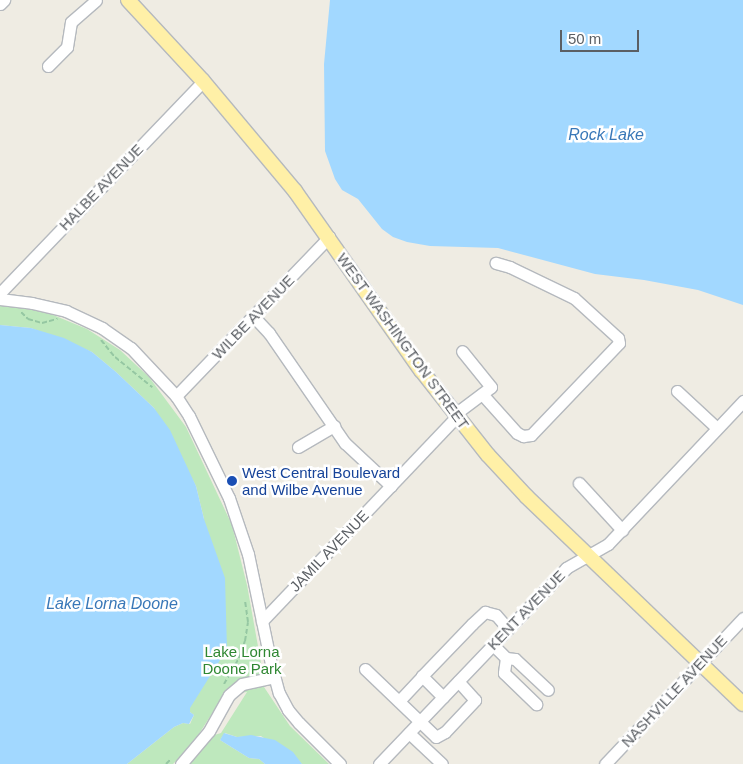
<!DOCTYPE html>
<html>
<head>
<meta charset="utf-8">
<style>
  body { margin:0 }
  #map { position:relative; width:743px; height:764px; overflow:hidden; background:#efece3; font-family:Helvetica,sans-serif }
  div>[style] { position:absolute }
  [style*='--x'] { left:calc(var(--x)*1px); top:calc(var(--y)*1px); width:calc(var(--w)*1px); rotate:calc(var(--a)*1deg) }
  .green>* { inset:0; background:#bee8bd }
  .water>* { inset:0; background:#a2d8ff }
  .path>* { height:2px; margin-top:-1px; transform-origin:0; background:repeating-linear-gradient(90deg,#95c7a2 0 5px,transparent 0 7.5px) }
  .roads { filter:drop-shadow(1px 0 #b5b9be) drop-shadow(-1px 0 #b5b9be) drop-shadow(0 1px #b5b9be) drop-shadow(0 -1px #b5b9be) }
  .minor>* { height:11px; margin:-5.5px; padding:0 5.5px; transform-origin:5.5px; border-radius:5.5px; background:#fff }
  .major>* { height:14px; margin:-7px; padding:0 7px; transform-origin:7px; border-radius:7px; background:#fff0a7 }
  .dots>* { width:14px; height:14px; translate:-50% -50%; box-sizing:border-box; border:2px solid #fff; border-radius:50% }
  span { translate:-50% -50%; white-space:nowrap; text-align:center; line-height:1.15; -webkit-text-stroke:5px #fff; paint-order:stroke }
  .street-label { font-size:15px; color:#5b5f64 }
  .transit-label { font-size:15px; color:#164399 }
  .left { translate:0 -50%; text-align:left }
  .park-label { font-size:15px; color:#2f8732 }
  .water-label { font-size:16px; color:#3978b8; font-style:italic }
  .scale { position:absolute; left:560px; top:30px; width:79px; height:22px; box-sizing:border-box; border:2px solid #5b5f64; border-top:0; padding-left:6px; font-size:15px; line-height:18px; white-space:nowrap; color:#5b5f64; -webkit-text-stroke:4px #fff; paint-order:stroke }
</style>
</head>
<body>
<div id="map">
  <div class="green">
    <i style="clip-path:polygon(0 305px,46px 312px,87px 329px,120px 350px,149px 377px,186px 427px,232px 525px,247px 585px,263px 674px,237px 682px,220px 701px,190px 748px,173px 764px,127px 764px,174px 727px,183px 723px,190px 724px,194px 715px,190px 712px,190px 708px,204px 519px,196px 486px,154px 408px,116px 372px,92px 352px,31px 328px,0 325px)"></i>
    <i style="clip-path:polygon(257px 684px,264px 687px,290px 726px,329px 764px,302px 764px,261px 736px,237px 737px,225px 733px,220px 740px,249px 758px,259px 759px,265px 764px,186px 764px,208px 737px,221px 733px,247px 692px,238px 693px,239px 690px)"></i>
  </div>
  <div class="water">
    <i style="clip-path:polygon(330px 0,743px 0,743px 305px,698px 290px,644px 280px,595px 274px,498px 248px,430px 246px,407px 242px,393px 237px,382px 229px,358px 199px,342px 190px,335px 179px,325px 151px,324px 64px)"></i>
    <i style="clip-path:polygon(0 325px,31px 328px,64px 338px,92px 352px,116px 372px,154px 408px,170px 430px,196px 486px,204px 519px,225px 578px,227px 649px,190px 708px,190px 712px,194px 715px,189px 724px,183px 723px,174px 727px,127px 764px,0 764px)"></i>
    <i style="clip-path:polygon(224px 733px,237px 737px,251px 735px,275px 740px,293px 752px,302px 764px,265px 764px,259px 759px,249px 758px,220px 740px)"></i>
  </div>
  <div class="path">
    <i style="--x:21;--y:312;--w:10;--a:45"></i>
    <i style="--x:28;--y:319;--w:15;--a:16"></i>
    <i style="--x:42;--y:323;--w:16;--a:-15"></i>
    <i style="--x:101;--y:340;--w:22;--a:51"></i>
    <i style="--x:115;--y:357;--w:48;--a:39"></i>
    <i style="--x:224;--y:684;--w:30;--a:-60"></i>
    <i style="--x:239;--y:658;--w:18;--a:-71"></i>
    <i style="--x:245;--y:641;--w:19;--a:-81"></i>
    <i style="--x:248;--y:622;--w:22;--a:-98"></i>
    <i style="--x:166;--y:764;--w:7;--a:-45"></i>
  </div>
  <div class="roads">
    <div class="minor">
      <i style="--x:0;--y:4;--w:6;--a:-45"></i>
      <i style="--x:48;--y:66;--w:27;--a:-45"></i>
      <i style="--x:67;--y:47;--w:25;--a:-81"></i>
      <i style="--x:71;--y:22;--w:33;--a:-41"></i>
      <i style="--x:0;--y:293;--w:294;--a:-46.2"></i>
      <i style="--x:0;--y:299;--w:32;--a:7"></i>
      <i style="--x:32;--y:303;--w:35;--a:13"></i>
      <i style="--x:66;--y:311;--w:40;--a:25"></i>
      <i style="--x:102;--y:328;--w:35;--a:35"></i>
      <i style="--x:131;--y:348;--w:66;--a:46.8"></i>
      <i style="--x:176;--y:396;--w:24;--a:57"></i>
      <i style="--x:189;--y:416;--w:91;--a:64"></i>
      <i style="--x:229;--y:498;--w:59;--a:71.3"></i>
      <i style="--x:248;--y:554;--w:112;--a:78.2"></i>
      <i style="--x:271;--y:664;--w:30;--a:75"></i>
      <i style="--x:279;--y:693;--w:19;--a:62"></i>
      <i style="--x:288;--y:710;--w:17;--a:50"></i>
      <i style="--x:299;--y:723;--w:58;--a:45"></i>
      <i style="--x:254;--y:317;--w:22;--a:47"></i>
      <i style="--x:269;--y:333;--w:134;--a:55.4"></i>
      <i style="--x:345;--y:443;--w:63;--a:43.1"></i>
      <i style="--x:677;--y:391;--w:54;--a:42.8"></i>
      <i style="--x:482;--y:394;--w:52;--a:48.1"></i>
      <i style="--x:517;--y:433;--w:7;--a:27"></i>
      <i style="--x:523;--y:436;--w:8;--a:-7"></i>
      <i style="--x:531;--y:435;--w:127;--a:-46.3"></i>
      <i style="--x:619;--y:343;--w:5;--a:-101"></i>
      <i style="--x:618;--y:338;--w:59;--a:-137.7"></i>
      <i style="--x:574;--y:298;--w:71;--a:-154.2"></i>
      <i style="--x:510;--y:267;--w:15;--a:-164"></i>
      <i style="--x:176;--y:396;--w:221;--a:-46.1"></i>
      <i style="--x:455;--y:414;--w:45;--a:-36.9"></i>
      <i style="--x:491;--y:387;--w:46;--a:-128.9"></i>
      <i style="--x:298;--y:447;--w:42;--a:-30.3"></i>
      <i style="--x:579;--y:483;--w:64;--a:47.5"></i>
      <i style="--x:262;--y:621;--w:283;--a:-46.4"></i>
      <i style="--x:493;--y:645;--w:18;--a:45"></i>
      <i style="--x:506;--y:658;--w:9;--a:6"></i>
      <i style="--x:515;--y:659;--w:45;--a:43.2"></i>
      <i style="--x:506;--y:658;--w:15;--a:98"></i>
      <i style="--x:504;--y:673;--w:45;--a:44.1"></i>
      <i style="--x:365;--y:669;--w:98;--a:43.8"></i>
      <i style="--x:436;--y:737;--w:10;--a:-29"></i>
      <i style="--x:445;--y:732;--w:44;--a:-46.8"></i>
      <i style="--x:475;--y:700;--w:25;--a:-132"></i>
      <i style="--x:443;--y:697;--w:30;--a:-135"></i>
      <i style="--x:422;--y:676;--w:72;--a:-46.1"></i>
      <i style="--x:472;--y:624;--w:18;--a:-43"></i>
      <i style="--x:485;--y:612;--w:11;--a:15"></i>
      <i style="--x:496;--y:615;--w:18;--a:49"></i>
      <i style="--x:399;--y:701;--w:34;--a:-47"></i>
      <i style="--x:409;--y:733;--w:45;--a:43.2"></i>
      <i style="--x:181;--y:764;--w:43;--a:-49.7"></i>
      <i style="--x:209;--y:731;--w:41;--a:-60.9"></i>
      <i style="--x:229;--y:695;--w:17;--a:-40"></i>
      <i style="--x:242;--y:684;--w:33;--a:-12"></i>
      <i style="--x:379;--y:764;--w:271;--a:-46.3"></i>
      <i style="--x:566;--y:568;--w:48;--a:-29.7"></i>
      <i style="--x:608;--y:544;--w:197;--a:-46.6"></i>
      <i style="--x:605;--y:764;--w:201;--a:-46.6"></i>
    </div>
    <div class="major">
      <i style="--x:128;--y:0;--w:110;--a:47.2"></i>
      <i style="--x:203;--y:81;--w:143;--a:50.1"></i>
      <i style="--x:295;--y:191;--w:219;--a:54.9"></i>
      <i style="--x:421;--y:370;--w:108;--a:51.8"></i>
      <i style="--x:488;--y:455;--w:57;--a:47.1"></i>
      <i style="--x:527;--y:497;--w:299;--a:43.8"></i>
    </div>
  </div>
  <div class="dots">
    <i style="left:232px;top:481px;background:#1a4fb4"></i>
  </div>
  <div class="street-label">
    <span style="left:101px;top:187px;rotate:-46deg">HALBE AVENUE</span>
    <span style="left:253px;top:317px;rotate:-46deg">WILBE AVENUE</span>
    <span style="left:403px;top:341px;rotate:54deg">WEST WASHINGTON STREET</span>
    <span style="left:329px;top:551px;rotate:-46deg">JAMIL AVENUE</span>
    <span style="left:526px;top:610px;rotate:-46deg">KENT AVENUE</span>
    <span style="left:674px;top:691px;rotate:-47deg">NASHVILLE AVENUE</span>
  </div>
  <div class="transit-label">
    <span class="left" style="left:242px;top:481px">West Central Boulevard<br>and Wilbe Avenue</span>
  </div>
  <div class="park-label">
    <span style="left:242px;top:660px">Lake Lorna<br>Doone Park</span>
  </div>
  <div class="water-label">
    <span style="left:606px;top:135px">Rock Lake</span>
    <span style="left:112px;top:604px">Lake Lorna Doone</span>
  </div>
  <div class="scale">50 m</div>
</div>
</body>
</html>
